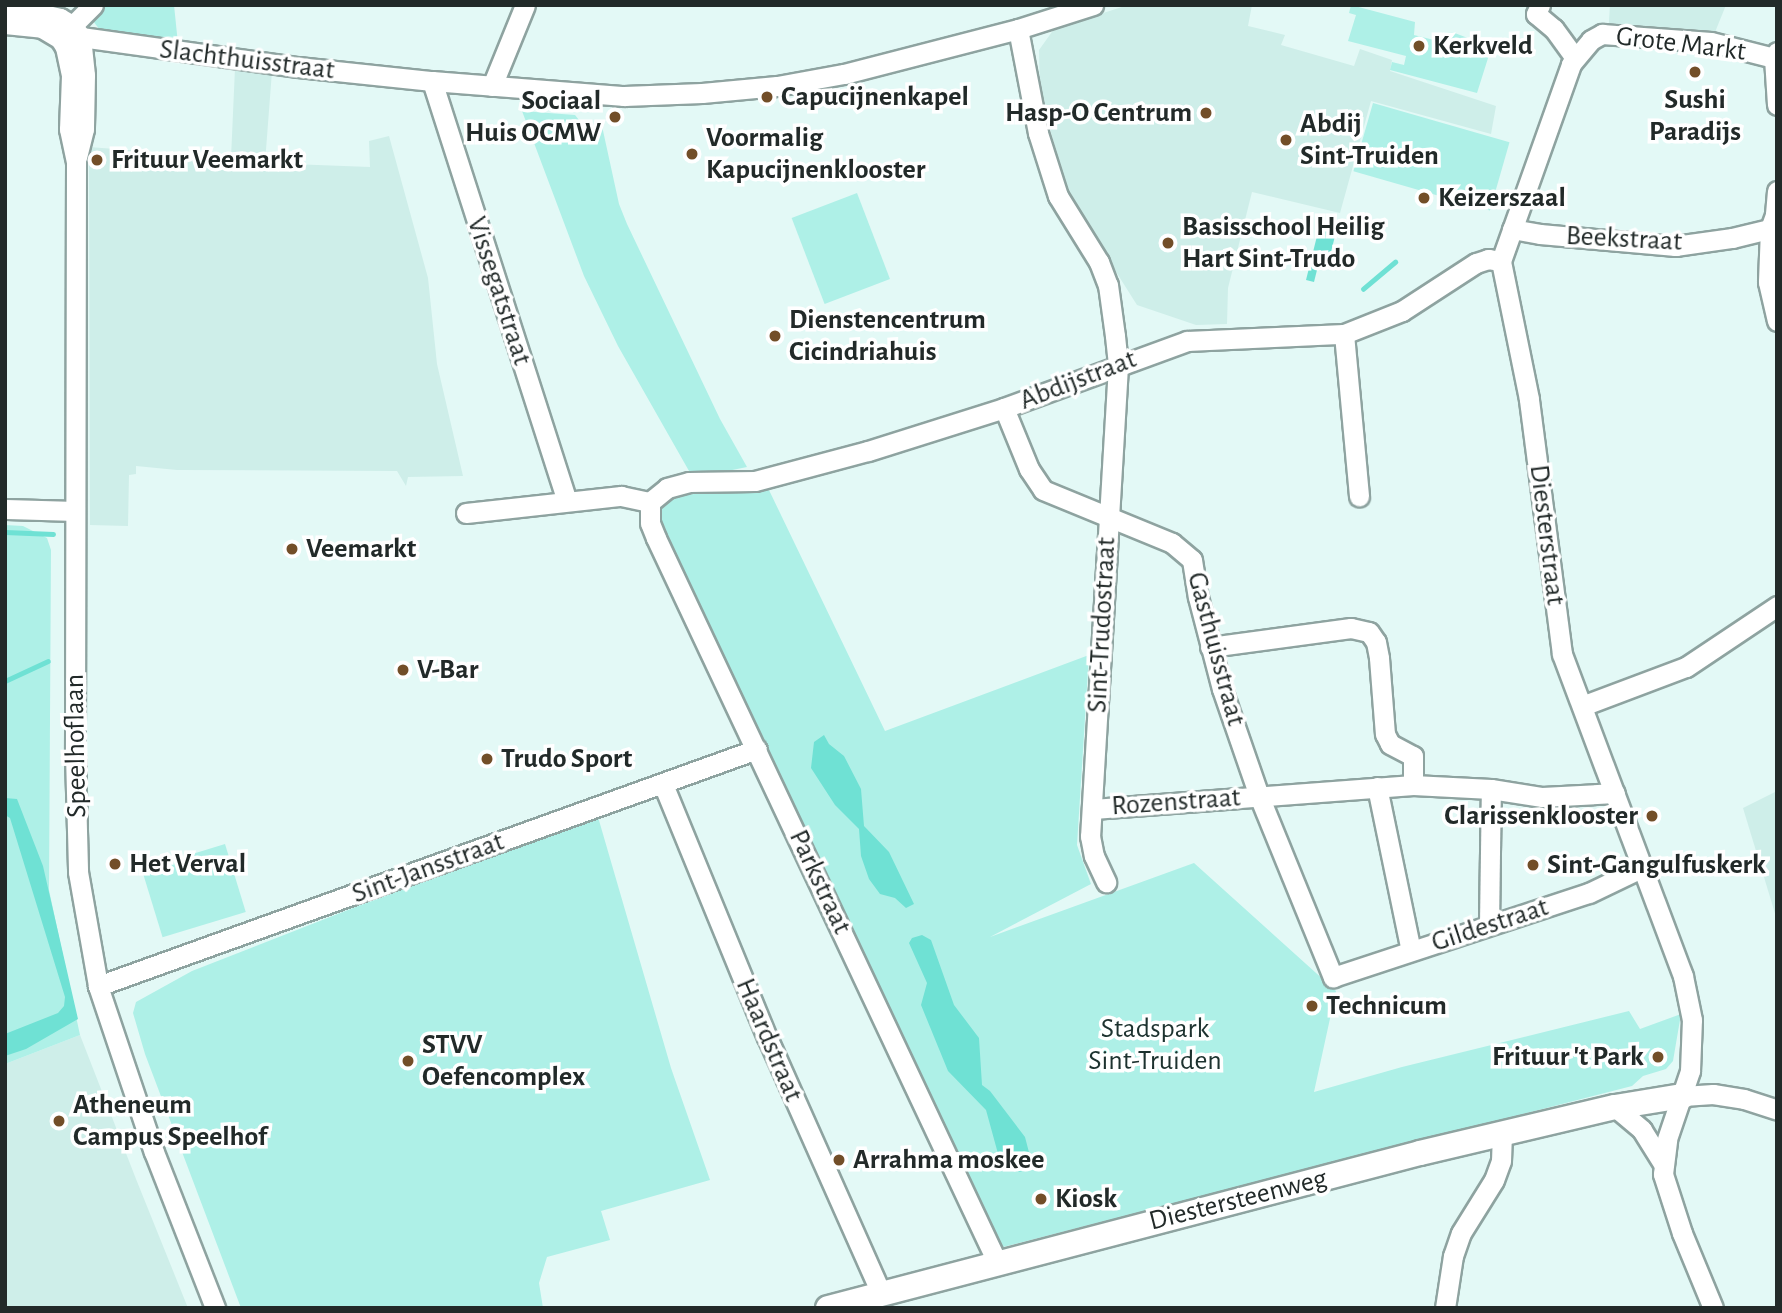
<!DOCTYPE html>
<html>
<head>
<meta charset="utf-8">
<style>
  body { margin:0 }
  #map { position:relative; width:1782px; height:1313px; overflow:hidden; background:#e3f9f6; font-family:"Alegreya Sans",sans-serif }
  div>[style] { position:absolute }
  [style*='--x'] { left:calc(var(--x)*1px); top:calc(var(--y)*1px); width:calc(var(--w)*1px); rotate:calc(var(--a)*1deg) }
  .built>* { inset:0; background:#ceeee9 }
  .green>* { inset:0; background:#aef0e7; transform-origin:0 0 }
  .water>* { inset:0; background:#6fe1d4 }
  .stream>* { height:4.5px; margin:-2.25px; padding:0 2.25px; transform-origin:2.25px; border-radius:2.25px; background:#6fe1d4 }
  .roads { filter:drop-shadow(2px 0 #8ea3a0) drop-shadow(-2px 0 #8ea3a0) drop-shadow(0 2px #8ea3a0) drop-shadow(0 -2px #8ea3a0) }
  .minor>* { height:19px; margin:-9.5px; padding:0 9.5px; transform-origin:9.5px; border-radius:9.5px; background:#fff }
  .major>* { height:24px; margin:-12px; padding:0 12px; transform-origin:12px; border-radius:12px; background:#fff }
  .dots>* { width:19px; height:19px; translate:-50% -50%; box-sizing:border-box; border:4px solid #fff; border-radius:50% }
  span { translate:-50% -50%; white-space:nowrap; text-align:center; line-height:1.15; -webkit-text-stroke:7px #fff; paint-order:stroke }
  .street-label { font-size:28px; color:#222a29 }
  .poi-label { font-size:28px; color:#222a29; font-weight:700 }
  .left { translate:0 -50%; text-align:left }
  .right { translate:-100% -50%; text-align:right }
  .park-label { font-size:28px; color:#1d322f }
  .frame { position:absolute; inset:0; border:7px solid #222a29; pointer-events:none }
</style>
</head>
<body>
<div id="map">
  <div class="built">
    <i style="clip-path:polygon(1128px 5px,1252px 5px,1248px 26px,1285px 35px,1281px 45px,1354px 66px,1360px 49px,1392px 60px,1390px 71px,1496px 106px,1491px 134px,1371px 101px,1340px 213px,1252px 192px,1228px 288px,1227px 324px,1196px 325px,1137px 305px,1070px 199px,1040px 94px,1039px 50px,1054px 29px)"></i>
    <i style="clip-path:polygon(1610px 5px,1726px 5px,1709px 47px,1608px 38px)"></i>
    <i style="clip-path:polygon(235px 68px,272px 71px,265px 163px,370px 167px,369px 141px,389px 136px,428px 278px,437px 364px,463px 476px,408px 477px,406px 486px,397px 471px,177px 470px,136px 466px,136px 474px,129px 475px,128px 526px,90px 525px,89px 147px,231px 158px)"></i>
    <i style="clip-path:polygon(1777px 791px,1777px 920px,1743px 808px)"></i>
    <i style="clip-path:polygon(80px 1035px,136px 1179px,188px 1308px,5px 1308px,5px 1064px)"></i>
  </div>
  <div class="green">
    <i style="clip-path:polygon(104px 5px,174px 5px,178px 44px,100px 30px,93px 21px)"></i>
    <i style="clip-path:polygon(1351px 5px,1415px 22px,1414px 35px,1442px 42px,1444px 33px,1452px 32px,1473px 40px,1471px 49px,1489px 55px,1477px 93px,1390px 70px,1392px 62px,1404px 65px,1406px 56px,1348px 41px,1356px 15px,1349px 13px)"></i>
    <i style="left:1373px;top:103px;width:142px;height:71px;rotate:16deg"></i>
    <i style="clip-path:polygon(522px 111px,575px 115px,586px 129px,602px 126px,619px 204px,627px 224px,720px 419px,747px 467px,693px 478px,618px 346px,584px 276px)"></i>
    <i style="left:857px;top:193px;width:92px;height:70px;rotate:69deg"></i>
    <i style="clip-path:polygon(768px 488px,885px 731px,1089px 655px,1077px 845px,1091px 884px,990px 937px,1194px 863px,1336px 991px,1314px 1092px,1402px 1067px,1629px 1011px,1640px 1029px,1681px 1014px,1673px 1061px,1666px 1069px,1643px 1076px,1632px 1086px,999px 1248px,663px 533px,660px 511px,668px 500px,682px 495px)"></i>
    <i style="clip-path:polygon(5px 525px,23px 526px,47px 538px,51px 550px,49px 890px,80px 1035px,5px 1064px)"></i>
    <i style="clip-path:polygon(598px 817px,671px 1068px,710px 1180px,601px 1211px,610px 1240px,547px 1257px,539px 1283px,543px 1308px,241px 1308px,145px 1054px,133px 1013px,136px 1002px,192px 971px,496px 852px)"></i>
    <i style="left:225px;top:844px;width:71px;height:87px;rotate:73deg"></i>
  </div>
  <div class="water">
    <i style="clip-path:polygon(1319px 228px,1336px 232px,1327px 268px,1318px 266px,1314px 282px,1306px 280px)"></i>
    <i style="clip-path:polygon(824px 735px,829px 744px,844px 756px,861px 789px,864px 826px,889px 852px,914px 904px,906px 908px,895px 898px,880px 894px,869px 879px,861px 856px,859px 829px,835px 805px,811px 768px,814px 742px)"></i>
    <i style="clip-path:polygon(5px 798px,17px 799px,43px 866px,78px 1019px,26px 1049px,5px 1056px,5px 1034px,58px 1013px,64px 1006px,65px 997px,10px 818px,5px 815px)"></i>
    <i style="clip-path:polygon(922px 935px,931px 940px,954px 1005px,979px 1038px,982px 1085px,990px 1091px,1025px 1137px,1032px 1164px,1029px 1169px,1019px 1172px,1009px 1169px,1000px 1161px,986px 1110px,948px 1071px,921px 1005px,927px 983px,909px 943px,912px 938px)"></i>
  </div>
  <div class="stream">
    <i style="--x:1363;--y:289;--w:42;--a:-40.2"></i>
    <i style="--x:5;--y:532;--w:48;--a:2.4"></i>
    <i style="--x:5;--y:681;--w:47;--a:-24.9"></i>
  </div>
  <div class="roads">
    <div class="minor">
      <i style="--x:1540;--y:5;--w:10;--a:114"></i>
      <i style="--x:1536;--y:14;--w:23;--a:40"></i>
      <i style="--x:1554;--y:29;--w:36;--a:54"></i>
      <i style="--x:6;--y:11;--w:28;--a:2"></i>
      <i style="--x:34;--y:12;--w:27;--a:13"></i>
      <i style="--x:60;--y:18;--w:14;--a:30"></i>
      <i style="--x:72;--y:25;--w:15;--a:53"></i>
      <i style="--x:81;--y:37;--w:38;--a:84"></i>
      <i style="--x:85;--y:75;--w:54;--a:91.1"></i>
      <i style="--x:84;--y:129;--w:29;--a:104"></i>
      <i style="--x:5;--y:24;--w:37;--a:6"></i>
      <i style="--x:42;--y:28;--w:21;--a:31"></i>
      <i style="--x:60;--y:39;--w:21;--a:-5"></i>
      <i style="--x:81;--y:37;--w:219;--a:7.9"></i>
      <i style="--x:298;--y:67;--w:135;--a:6"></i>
      <i style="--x:432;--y:81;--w:193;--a:4.5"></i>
      <i style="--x:624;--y:96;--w:78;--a:-2.2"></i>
      <i style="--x:702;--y:93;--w:75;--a:-5.3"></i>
      <i style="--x:777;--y:86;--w:68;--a:-10.2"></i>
      <i style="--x:844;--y:74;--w:180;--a:-14.5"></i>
      <i style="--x:1018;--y:29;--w:79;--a:-17.7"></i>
      <i style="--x:1018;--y:29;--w:106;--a:79.1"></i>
      <i style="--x:1038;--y:133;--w:66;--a:72.4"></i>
      <i style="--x:1058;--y:196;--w:78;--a:58.2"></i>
      <i style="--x:1099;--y:262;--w:25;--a:69"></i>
      <i style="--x:1108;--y:285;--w:51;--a:82.2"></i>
      <i style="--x:1115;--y:336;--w:30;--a:84"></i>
      <i style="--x:1118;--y:366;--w:471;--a:93.4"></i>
      <i style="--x:1090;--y:836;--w:20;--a:79"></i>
      <i style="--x:1094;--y:856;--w:29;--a:65"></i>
      <i style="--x:64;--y:34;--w:41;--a:-45"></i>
      <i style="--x:60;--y:39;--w:9;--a:58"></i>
      <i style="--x:65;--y:47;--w:29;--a:78"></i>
      <i style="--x:71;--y:75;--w:54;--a:92.1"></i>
      <i style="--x:69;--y:129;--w:34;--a:78"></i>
      <i style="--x:76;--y:162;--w:592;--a:90.1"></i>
      <i style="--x:75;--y:754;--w:118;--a:88.5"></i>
      <i style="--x:78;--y:872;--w:116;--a:80"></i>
      <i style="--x:98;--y:986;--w:175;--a:71.4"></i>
      <i style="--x:154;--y:1152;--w:168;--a:68.6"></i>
      <i style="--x:1777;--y:52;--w:7;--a:117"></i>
      <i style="--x:1774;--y:58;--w:47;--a:86.3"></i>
      <i style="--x:432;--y:81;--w:441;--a:72.2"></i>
      <i style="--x:492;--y:86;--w:87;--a:-67.8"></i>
      <i style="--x:1777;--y:191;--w:24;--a:95"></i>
      <i style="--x:1775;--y:215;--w:15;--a:110"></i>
      <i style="--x:1770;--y:229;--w:53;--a:92.2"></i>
      <i style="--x:1768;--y:282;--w:40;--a:77"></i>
      <i style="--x:1512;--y:229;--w:28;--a:10"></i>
      <i style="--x:1540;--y:234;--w:136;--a:5.1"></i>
      <i style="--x:1675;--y:246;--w:58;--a:-8"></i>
      <i style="--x:1732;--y:238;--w:46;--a:-13.7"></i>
      <i style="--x:1344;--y:334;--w:163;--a:84.7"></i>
      <i style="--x:1004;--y:408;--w:66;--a:67.7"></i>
      <i style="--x:1029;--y:469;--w:25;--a:56"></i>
      <i style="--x:1043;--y:490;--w:139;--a:22.3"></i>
      <i style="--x:1172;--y:543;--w:26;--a:40"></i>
      <i style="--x:1192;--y:560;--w:37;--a:81"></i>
      <i style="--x:1198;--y:597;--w:95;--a:75.4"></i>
      <i style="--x:1222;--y:689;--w:113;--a:70.9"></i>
      <i style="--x:1259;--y:796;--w:196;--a:67.8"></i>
      <i style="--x:1333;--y:977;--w:269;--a:-18.2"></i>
      <i style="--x:1589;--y:893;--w:60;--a:-25.7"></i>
      <i style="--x:650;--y:502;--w:22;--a:-39"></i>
      <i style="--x:667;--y:488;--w:23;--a:-15"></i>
      <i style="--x:689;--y:482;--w:66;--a:-0.9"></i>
      <i style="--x:755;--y:481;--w:117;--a:-14.9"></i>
      <i style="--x:868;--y:451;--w:143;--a:-17.5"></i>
      <i style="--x:1004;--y:408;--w:195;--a:-20.1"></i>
      <i style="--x:1187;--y:341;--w:157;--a:-2.6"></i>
      <i style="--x:1344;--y:334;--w:62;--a:-21.6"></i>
      <i style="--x:1402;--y:311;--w:88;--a:-33"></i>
      <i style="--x:1476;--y:263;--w:13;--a:-18"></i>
      <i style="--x:1488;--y:259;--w:13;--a:9"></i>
      <i style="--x:650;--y:502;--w:21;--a:90"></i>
      <i style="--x:650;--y:523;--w:16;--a:68"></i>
      <i style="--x:656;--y:538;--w:800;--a:64.78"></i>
      <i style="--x:5;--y:509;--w:70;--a:1.6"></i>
      <i style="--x:466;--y:513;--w:156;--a:-6.3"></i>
      <i style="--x:621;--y:496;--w:30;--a:12"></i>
      <i style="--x:1210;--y:647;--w:142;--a:-7.7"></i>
      <i style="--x:1351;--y:628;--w:18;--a:13"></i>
      <i style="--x:1369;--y:632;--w:12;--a:55"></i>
      <i style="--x:1376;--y:642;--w:16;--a:79"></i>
      <i style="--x:1379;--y:658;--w:76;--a:85.5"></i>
      <i style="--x:1385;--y:734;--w:11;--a:63"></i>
      <i style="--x:1390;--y:744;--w:26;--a:28"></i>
      <i style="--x:1413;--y:756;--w:29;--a:90"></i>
      <i style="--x:1582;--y:706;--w:111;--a:-20.6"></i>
      <i style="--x:1686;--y:667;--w:110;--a:-33.8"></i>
      <i style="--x:663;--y:784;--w:274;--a:67.7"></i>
      <i style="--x:767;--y:1037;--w:280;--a:66"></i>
      <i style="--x:1377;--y:787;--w:167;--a:78.3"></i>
      <i style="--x:1093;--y:809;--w:321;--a:-4.3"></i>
      <i style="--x:1413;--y:785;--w:78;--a:2.9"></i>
      <i style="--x:1491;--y:789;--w:52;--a:8.9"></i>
      <i style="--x:1542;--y:797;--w:73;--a:-3.1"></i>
      <i style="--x:1489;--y:924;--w:135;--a:-89.2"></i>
      <i style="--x:98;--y:986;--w:700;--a:-19.78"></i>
      <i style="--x:1683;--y:1096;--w:30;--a:-4"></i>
      <i style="--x:1713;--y:1094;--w:31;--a:9"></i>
      <i style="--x:1744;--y:1099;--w:35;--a:18"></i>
      <i style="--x:1615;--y:1107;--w:35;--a:40"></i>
      <i style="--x:1642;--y:1130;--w:38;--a:58"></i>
      <i style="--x:1445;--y:1308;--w:53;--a:-81.3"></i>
      <i style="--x:1453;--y:1256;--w:24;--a:-71"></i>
      <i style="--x:1461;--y:1233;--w:62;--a:-58.1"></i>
      <i style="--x:1494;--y:1180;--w:20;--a:-70"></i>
      <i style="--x:1501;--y:1161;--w:25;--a:-88"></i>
      <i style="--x:1713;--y:1308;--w:81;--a:-112.5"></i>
      <i style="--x:1682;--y:1233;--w:62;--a:-107.9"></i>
      <i style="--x:1663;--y:1174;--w:35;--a:-83"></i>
      <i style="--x:1667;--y:1139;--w:72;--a:-71.3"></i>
      <i style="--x:1690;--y:1071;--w:51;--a:-87.8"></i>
      <i style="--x:1692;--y:1020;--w:45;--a:-101.6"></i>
      <i style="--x:1683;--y:976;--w:344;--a:-110.6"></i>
      <i style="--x:1562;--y:654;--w:257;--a:-97.4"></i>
      <i style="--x:1529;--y:399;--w:141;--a:-101.5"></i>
      <i style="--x:1501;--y:261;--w:209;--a:-70.4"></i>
      <i style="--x:1571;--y:64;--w:31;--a:-50"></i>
      <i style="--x:1591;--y:40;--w:13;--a:-29"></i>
      <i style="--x:1602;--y:34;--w:109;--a:4.2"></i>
      <i style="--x:1711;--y:42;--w:65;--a:14.3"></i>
    </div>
    <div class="major">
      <i style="--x:828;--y:1308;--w:612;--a:-14.67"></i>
      <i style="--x:1420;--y:1153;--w:200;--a:-13.3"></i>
      <i style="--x:1615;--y:1107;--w:69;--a:-9.2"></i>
    </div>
  </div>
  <div class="dots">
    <i style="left:1419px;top:46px;background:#724e28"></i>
    <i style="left:1695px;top:72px;background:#724e28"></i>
    <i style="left:767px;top:97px;background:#724e28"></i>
    <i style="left:1206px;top:113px;background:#724e28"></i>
    <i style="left:615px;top:117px;background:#724e28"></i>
    <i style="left:1286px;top:140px;background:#724e28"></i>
    <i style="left:692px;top:154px;background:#724e28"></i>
    <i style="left:97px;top:160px;background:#724e28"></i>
    <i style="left:1424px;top:198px;background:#724e28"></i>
    <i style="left:1168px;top:243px;background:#724e28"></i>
    <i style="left:775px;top:336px;background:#724e28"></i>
    <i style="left:292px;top:549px;background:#724e28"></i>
    <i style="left:403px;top:670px;background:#724e28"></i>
    <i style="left:487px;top:759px;background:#724e28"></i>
    <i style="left:1652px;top:816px;background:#724e28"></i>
    <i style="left:115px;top:864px;background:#724e28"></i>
    <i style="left:1533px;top:865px;background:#724e28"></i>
    <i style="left:1312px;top:1006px;background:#724e28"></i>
    <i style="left:1658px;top:1057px;background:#724e28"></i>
    <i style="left:408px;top:1061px;background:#724e28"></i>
    <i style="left:59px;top:1121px;background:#724e28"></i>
    <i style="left:839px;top:1160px;background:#724e28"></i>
    <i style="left:1041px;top:1199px;background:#724e28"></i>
  </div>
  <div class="street-label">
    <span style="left:1681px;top:44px;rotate:7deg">Grote Markt</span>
    <span style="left:247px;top:60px;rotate:7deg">Slachthuisstraat</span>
    <span style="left:1624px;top:239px;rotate:3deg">Beekstraat</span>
    <span style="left:499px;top:291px;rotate:72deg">Vissegatstraat</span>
    <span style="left:1078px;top:380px;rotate:-21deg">Abdijstraat</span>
    <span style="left:1547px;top:535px;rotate:83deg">Diesterstraat</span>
    <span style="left:1102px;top:625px;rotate:-87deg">Sint-Trudostraat</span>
    <span style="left:1216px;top:649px;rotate:75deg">Gasthuisstraat</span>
    <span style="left:76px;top:746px;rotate:-91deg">Speelhoflaan</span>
    <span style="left:1176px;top:802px;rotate:-4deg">Rozenstraat</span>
    <span style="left:428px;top:868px;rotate:-20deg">Sint-Jansstraat</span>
    <span style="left:820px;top:882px;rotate:65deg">Parkstraat</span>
    <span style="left:1490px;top:925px;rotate:-18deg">Gildestraat</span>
    <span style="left:769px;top:1040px;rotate:67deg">Haardstraat</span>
    <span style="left:1238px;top:1200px;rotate:-14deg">Diestersteenweg</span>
  </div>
  <div class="poi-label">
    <span class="left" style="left:1433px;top:46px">Kerkveld</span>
    <span class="left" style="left:781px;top:97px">Capucijnenkapel</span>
    <span style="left:1695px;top:116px">Sushi<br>Paradijs</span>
    <span class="right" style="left:601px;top:117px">Sociaal<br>Huis OCMW</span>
    <span class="right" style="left:1192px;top:113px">Hasp-O Centrum</span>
    <span class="left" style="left:1300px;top:140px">Abdij<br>Sint-Truiden</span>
    <span class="left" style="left:706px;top:154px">Voormalig<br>Kapucijnenklooster</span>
    <span class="left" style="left:111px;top:160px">Frituur Veemarkt</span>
    <span class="left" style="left:1438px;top:198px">Keizerszaal</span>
    <span class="left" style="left:1182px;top:243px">Basisschool Heilig<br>Hart Sint-Trudo</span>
    <span class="left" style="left:789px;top:336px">Dienstencentrum<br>Cicindriahuis</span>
    <span class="left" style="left:306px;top:549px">Veemarkt</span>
    <span class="left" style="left:417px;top:670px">V-Bar</span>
    <span class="left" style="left:501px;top:759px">Trudo Sport</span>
    <span class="right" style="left:1638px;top:816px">Clarissenklooster</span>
    <span class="left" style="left:129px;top:864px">Het Verval</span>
    <span class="left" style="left:1547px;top:865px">Sint-Gangulfuskerk</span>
    <span class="left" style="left:1326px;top:1006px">Technicum</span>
    <span class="left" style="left:422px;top:1061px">STVV<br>Oefencomplex</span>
    <span class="right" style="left:1644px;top:1057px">Frituur 't Park</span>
    <span class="left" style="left:73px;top:1121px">Atheneum<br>Campus Speelhof</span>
    <span class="left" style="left:853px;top:1160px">Arrahma moskee</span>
    <span class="left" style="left:1055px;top:1199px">Kiosk</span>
  </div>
  <div class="park-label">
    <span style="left:1155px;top:1045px">Stadspark<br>Sint-Truiden</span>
  </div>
  <div class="frame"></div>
</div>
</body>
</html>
